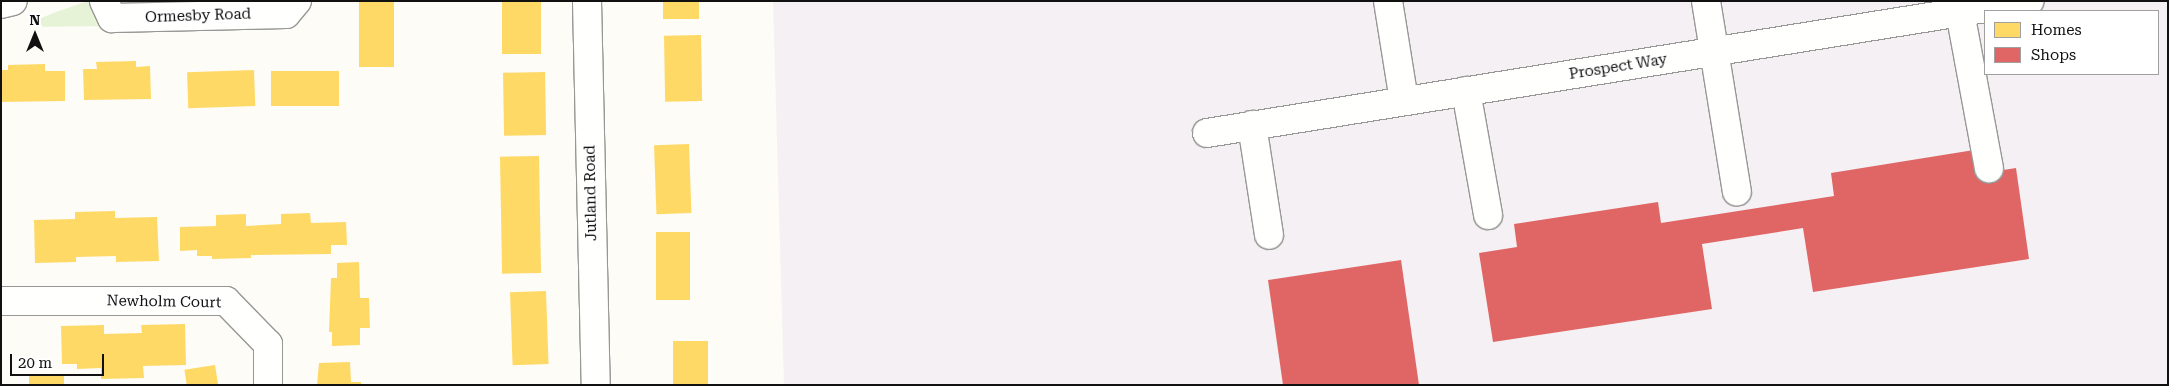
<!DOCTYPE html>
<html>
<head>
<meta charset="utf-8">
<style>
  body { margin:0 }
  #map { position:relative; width:2169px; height:386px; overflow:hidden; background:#fdfcf7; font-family:"Roboto Serif",serif }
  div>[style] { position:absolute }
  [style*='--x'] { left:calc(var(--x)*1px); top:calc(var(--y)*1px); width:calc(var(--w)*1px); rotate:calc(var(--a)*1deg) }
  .industrial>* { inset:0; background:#f5f0f3 }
  .green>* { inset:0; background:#e7f3d7 }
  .homes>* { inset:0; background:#ffd966; transform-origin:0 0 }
  .shops>* { inset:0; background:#e06666 }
  .roads { filter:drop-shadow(1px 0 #979795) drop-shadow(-1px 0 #979795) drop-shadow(0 1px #979795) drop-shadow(0 -1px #979795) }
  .minor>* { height:28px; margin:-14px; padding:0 14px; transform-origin:14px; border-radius:14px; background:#fffffe }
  span { translate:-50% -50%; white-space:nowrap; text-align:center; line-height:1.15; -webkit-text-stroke:5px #fff; paint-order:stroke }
  .street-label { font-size:15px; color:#111 }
  .frame { position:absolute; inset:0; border:2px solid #111; pointer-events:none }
  .legend { position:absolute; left:1984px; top:10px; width:175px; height:65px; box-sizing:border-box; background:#fff; border:1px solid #a0a0a0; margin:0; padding:6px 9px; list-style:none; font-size:15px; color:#111 }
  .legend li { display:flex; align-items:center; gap:10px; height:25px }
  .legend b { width:25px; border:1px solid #a0a0a0 }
  .north { position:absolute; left:10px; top:10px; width:50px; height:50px; -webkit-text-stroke:4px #fff; paint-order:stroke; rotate:0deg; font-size:14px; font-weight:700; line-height:20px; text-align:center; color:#111 }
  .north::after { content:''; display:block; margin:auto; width:18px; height:22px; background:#111; clip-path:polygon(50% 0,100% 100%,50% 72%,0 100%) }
  .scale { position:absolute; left:10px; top:354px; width:94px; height:22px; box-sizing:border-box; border:2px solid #111; border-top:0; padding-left:6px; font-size:15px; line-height:18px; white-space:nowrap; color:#111; -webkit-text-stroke:4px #fff; paint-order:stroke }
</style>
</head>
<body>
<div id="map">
  <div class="industrial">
    <i style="clip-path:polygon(evenodd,773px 1px,2168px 1px,2168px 385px,784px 385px,773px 1px,1985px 11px,2158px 11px,2158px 74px,1985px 74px,1985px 11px)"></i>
  </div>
  <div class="green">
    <i style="clip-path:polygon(88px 1px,109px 26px,29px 27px,29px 23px,56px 12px)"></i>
  </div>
  <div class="homes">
    <i style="left:359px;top:1px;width:35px;height:66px"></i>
    <i style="left:502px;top:1px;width:39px;height:53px"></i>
    <i style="left:663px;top:1px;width:36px;height:18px"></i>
    <i style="left:701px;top:35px;width:66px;height:37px;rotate:89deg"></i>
    <i style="clip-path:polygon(136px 61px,136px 67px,150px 66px,151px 99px,84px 100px,83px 69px,97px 69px,96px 62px)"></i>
    <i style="clip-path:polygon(45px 64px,45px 71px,65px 71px,65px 101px,1px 102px,1px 70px,8px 70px,8px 65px)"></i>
    <i style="left:254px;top:70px;width:36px;height:67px;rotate:88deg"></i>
    <i style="left:271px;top:71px;width:68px;height:35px"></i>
    <i style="left:545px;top:72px;width:63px;height:42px;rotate:89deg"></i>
    <i style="left:689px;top:144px;width:69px;height:35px;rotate:88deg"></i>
    <i style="left:539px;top:156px;width:117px;height:39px;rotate:89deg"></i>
    <i style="clip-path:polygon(115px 211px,115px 218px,157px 217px,159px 261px,116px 262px,116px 256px,76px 257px,76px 262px,35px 263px,34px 220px,75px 219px,75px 212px)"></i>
    <i style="clip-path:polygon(310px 213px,311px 223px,346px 222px,347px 245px,331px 245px,331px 254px,251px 255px,251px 258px,212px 259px,212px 256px,197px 256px,197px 250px,180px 251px,180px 227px,216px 226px,216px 215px,246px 214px,246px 226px,281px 224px,281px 214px)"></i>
    <i style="left:656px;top:232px;width:34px;height:68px"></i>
    <i style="clip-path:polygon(359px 262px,360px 298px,369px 298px,370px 328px,360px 328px,360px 345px,332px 346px,332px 332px,329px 332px,331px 278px,337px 278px,337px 263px)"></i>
    <i style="left:546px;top:291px;width:73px;height:36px;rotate:88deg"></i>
    <i style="clip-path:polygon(185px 324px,186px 365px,143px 366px,144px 378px,101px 379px,101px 368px,77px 369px,77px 364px,62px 364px,61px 326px,104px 325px,104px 334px,142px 333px,141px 325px)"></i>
    <i style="left:673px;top:341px;width:35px;height:44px"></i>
    <i style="clip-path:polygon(350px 362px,351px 382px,361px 382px,361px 385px,317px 385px,319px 363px)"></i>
    <i style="left:215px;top:365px;width:20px;height:31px;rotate:81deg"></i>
    <i style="left:29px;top:375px;width:35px;height:10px"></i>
  </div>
  <div class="shops">
    <i style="clip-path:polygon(1974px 150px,1978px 174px,2016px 168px,2029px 259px,1813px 292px,1803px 228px,1702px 244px,1712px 309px,1493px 342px,1479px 253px,1517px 247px,1514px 224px,1658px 202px,1661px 223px,1834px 196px,1831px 173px)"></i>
    <i style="clip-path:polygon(1401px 260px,1419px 385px,1283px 385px,1268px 280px)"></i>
  </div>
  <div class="roads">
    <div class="minor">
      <i style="--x:104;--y:1;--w:19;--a:65"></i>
      <i style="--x:112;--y:18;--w:174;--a:-1.3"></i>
      <i style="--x:286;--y:14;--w:17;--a:-50"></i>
      <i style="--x:587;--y:1;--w:384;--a:88.7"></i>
      <i style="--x:1388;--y:1;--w:101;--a:80.9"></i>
      <i style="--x:1706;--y:1;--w:193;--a:80.8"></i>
      <i style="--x:1;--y:4;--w:12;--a:-14"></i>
      <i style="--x:1960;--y:12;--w:159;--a:79.5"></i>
      <i style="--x:1466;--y:91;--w:126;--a:79.9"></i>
      <i style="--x:1252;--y:125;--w:111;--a:81.2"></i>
      <i style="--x:1207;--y:133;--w:833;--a:-9.12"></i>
      <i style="--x:1;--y:301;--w:225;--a:0"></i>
      <i style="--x:226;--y:301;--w:60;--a:45.7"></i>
      <i style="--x:268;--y:344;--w:41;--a:90"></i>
    </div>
  </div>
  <div class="street-label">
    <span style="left:198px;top:16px;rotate:-2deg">Ormesby Road</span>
    <span style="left:1618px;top:67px;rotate:-9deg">Prospect Way</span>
    <span style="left:591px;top:193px;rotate:-91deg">Jutland Road</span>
    <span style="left:164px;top:302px;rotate:1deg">Newholm Court</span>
  </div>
  <div class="frame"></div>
  <ul class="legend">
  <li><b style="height:14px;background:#ffd966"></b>Homes</li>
  <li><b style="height:14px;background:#e06666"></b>Shops</li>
  </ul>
  <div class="north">N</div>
  <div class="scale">20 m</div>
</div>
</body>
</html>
